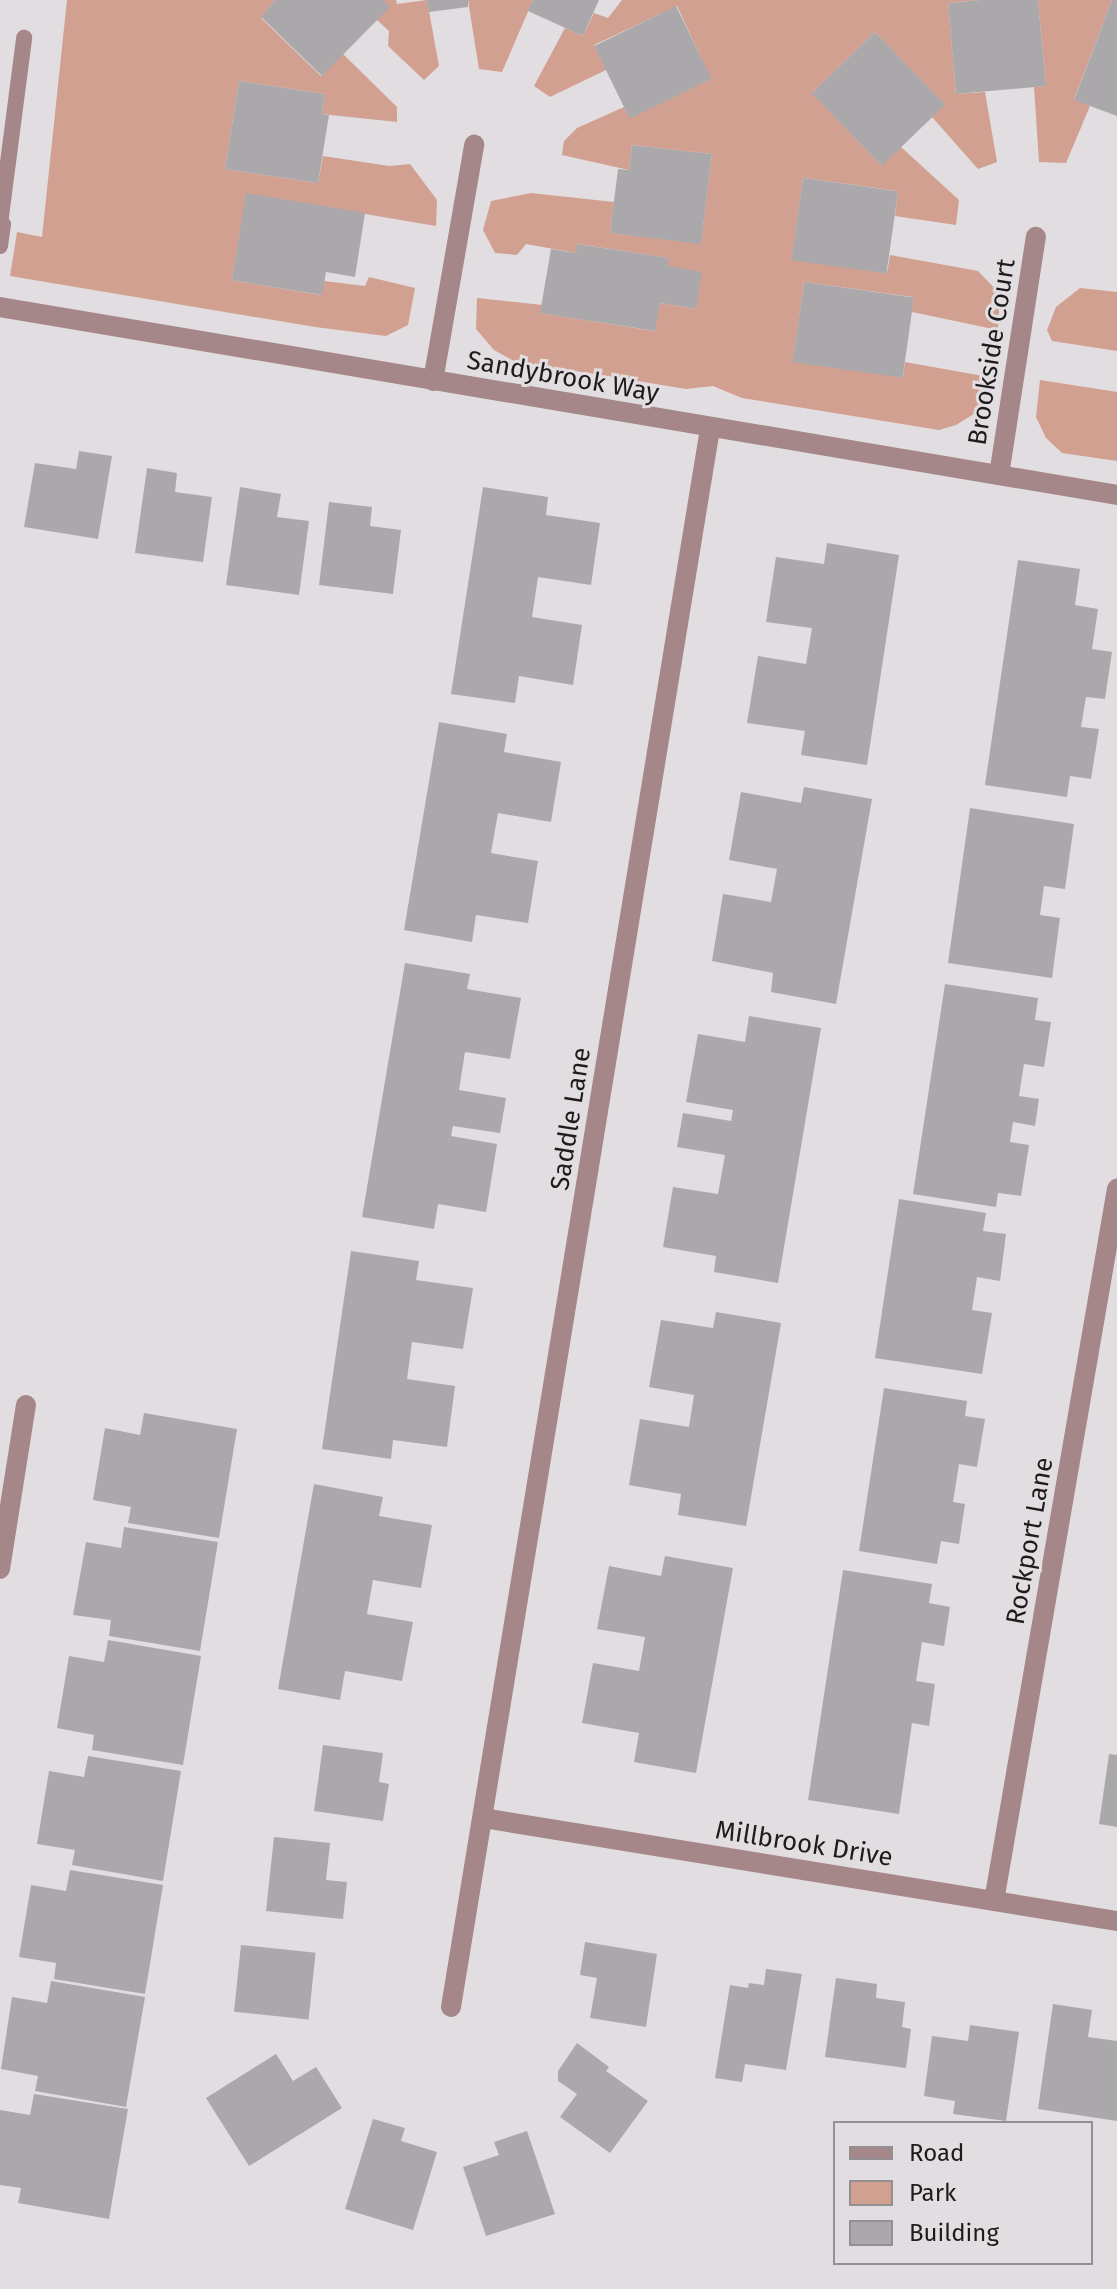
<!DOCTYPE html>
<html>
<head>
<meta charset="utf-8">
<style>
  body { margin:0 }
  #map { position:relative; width:1117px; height:2289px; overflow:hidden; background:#e2dde0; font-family:"Fira Sans",sans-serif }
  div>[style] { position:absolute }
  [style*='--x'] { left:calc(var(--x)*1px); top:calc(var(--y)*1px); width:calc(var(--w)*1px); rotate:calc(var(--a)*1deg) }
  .green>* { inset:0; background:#d1a090 }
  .building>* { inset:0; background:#aba8ac; transform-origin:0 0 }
  .lane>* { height:16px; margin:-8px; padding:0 8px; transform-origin:8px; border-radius:8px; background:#a58689 }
  .street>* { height:20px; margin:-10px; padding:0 10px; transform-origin:10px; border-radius:10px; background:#a58689 }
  span { translate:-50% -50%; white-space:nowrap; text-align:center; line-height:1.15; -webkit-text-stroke:6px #e2dde0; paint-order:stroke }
  .street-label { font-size:26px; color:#1d1b1c }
  .legend { position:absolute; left:833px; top:2121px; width:260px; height:144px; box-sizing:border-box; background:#e2dde0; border:2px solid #938f92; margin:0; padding:10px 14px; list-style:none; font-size:24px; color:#1d1b1c }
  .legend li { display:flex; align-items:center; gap:16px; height:40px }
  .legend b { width:40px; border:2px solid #938f92 }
</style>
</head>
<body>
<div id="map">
  <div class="green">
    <i style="clip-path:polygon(67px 0,275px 0,261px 18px,321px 76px,343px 54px,397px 107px,397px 122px,322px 114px,325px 94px,239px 81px,225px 169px,318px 183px,323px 156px,389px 166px,410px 164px,437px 200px,436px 226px,247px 194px,232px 280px,321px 295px,324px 281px,365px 286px,369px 277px,415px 288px,408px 325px,386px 336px,315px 327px,10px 276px,17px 232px,42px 237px)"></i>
    <i style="clip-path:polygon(383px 0,396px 0,397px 4px,427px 0,439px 66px,424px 80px,388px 46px,389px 31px,377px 20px)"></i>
    <i style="clip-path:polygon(468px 0,533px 0,502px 72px,479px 69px)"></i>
    <i style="clip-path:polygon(622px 0,980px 0,948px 3px,956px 94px,985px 92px,997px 162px,978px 169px,932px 117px,944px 104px,875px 32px,812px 93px,881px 165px,901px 147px,959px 200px,956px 225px,895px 216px,898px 191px,803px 178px,792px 259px,887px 273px,890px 255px,978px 271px,1000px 294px,998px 330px,912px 312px,913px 297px,804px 282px,793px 362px,903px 377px,905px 362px,989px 377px,982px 409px,956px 425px,939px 430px,742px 398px,713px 386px,686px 389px,514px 361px,494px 350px,476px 329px,477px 298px,542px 305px,541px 313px,654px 331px,660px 303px,696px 309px,668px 266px,668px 258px,578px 244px,576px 253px,526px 244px,517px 255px,495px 253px,483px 230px,491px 201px,531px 193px,614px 202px,610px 233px,701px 243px,712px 154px,632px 145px,629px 170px,562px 155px,564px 141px,577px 128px,624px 107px,629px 117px,711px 79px,677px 6px,594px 45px,606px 70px,550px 97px,534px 86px,565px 28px,583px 36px,594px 13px,608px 18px)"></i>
    <i style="clip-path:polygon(1038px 0,1112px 0,1074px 99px,1090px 106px,1066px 163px,1039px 162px,1034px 87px,1046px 86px)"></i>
    <i style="clip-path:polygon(1080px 288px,1117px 292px,1117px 351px,1052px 341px,1047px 330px,1056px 307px)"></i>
    <i style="clip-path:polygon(1040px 380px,1117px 392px,1117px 461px,1062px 453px,1046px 438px,1036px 417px)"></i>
  </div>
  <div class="building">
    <i style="clip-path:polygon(275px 0,383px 0,390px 7px,322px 76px,261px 17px)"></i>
    <i style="clip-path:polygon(427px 0,468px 0,468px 7px,429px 12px)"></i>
    <i style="clip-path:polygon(533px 0,599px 0,583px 36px,528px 11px)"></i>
    <i style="clip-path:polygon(980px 0,1038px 0,1046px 86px,956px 94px,948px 3px)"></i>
    <i style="clip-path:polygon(1112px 0,1117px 0,1117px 116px,1074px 100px)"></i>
    <i style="left:676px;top:6px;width:81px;height:91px;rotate:64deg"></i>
    <i style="left:875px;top:32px;width:101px;height:88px;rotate:46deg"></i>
    <i style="clip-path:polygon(239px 81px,325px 94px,322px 114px,329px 115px,318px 183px,225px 169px)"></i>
    <i style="clip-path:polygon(632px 145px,712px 154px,701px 244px,610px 233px,618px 169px,629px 170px)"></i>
    <i style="left:803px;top:178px;width:96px;height:83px;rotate:8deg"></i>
    <i style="clip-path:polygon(246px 193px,365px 213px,355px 277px,326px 272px,322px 295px,232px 280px)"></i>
    <i style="clip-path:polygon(577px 244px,669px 258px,668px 266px,702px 272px,696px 309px,660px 303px,655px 331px,540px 313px,551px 249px,576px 253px)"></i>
    <i style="left:804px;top:282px;width:111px;height:81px;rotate:8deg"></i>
    <i style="clip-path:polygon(79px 451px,112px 456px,98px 539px,24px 527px,35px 463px,76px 469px)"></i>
    <i style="clip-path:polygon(147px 468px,177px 473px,175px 492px,212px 497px,203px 562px,135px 553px)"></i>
    <i style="clip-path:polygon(240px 487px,281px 494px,277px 517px,309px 521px,299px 595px,226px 585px)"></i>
    <i style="clip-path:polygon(483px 487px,548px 497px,546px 515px,600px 523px,591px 585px,538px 577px,532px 617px,582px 625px,573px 685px,519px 676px,515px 703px,451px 694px)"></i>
    <i style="clip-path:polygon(329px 502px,372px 507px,370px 526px,401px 530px,393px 594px,319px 585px)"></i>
    <i style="clip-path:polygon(827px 543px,899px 555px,867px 765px,801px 755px,805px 731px,747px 723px,758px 656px,806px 664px,812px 628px,766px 622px,776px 557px,824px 564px)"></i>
    <i style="clip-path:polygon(1018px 560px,1080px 569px,1075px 605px,1098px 609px,1092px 649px,1112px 652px,1105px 699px,1086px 697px,1081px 727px,1099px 729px,1091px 779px,1070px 776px,1067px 797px,985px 785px)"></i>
    <i style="clip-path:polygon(439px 722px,507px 734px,504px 752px,561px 762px,551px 822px,498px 813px,491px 853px,538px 861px,528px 923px,476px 915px,472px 942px,404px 930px)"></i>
    <i style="clip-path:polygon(804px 787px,872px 799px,836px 1004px,771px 992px,773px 973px,712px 961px,723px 894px,771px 902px,777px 869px,729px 860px,741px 792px,801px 803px)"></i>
    <i style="clip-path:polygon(970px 808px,1074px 824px,1065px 889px,1044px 886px,1040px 915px,1060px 918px,1052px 978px,948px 963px)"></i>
    <i style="clip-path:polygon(405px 963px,470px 974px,467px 989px,521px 998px,510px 1059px,465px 1052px,459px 1090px,506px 1098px,500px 1133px,453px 1126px,451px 1136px,497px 1144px,486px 1212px,438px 1204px,434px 1229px,362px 1217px)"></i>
    <i style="clip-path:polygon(945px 984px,1038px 998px,1035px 1020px,1051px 1022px,1044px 1067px,1024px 1064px,1019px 1096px,1039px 1099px,1035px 1126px,1013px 1122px,1010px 1142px,1029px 1145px,1021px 1196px,998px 1193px,996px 1207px,913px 1194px)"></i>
    <i style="clip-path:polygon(749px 1016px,821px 1028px,778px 1283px,714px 1272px,716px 1256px,663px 1247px,673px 1187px,718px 1194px,725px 1155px,677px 1147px,683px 1113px,731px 1121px,733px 1110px,686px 1102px,698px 1034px,745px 1042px)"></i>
    <i style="clip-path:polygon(899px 1199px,986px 1213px,983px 1231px,1006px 1234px,1000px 1281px,977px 1277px,972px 1310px,992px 1313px,982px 1374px,875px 1358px)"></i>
    <i style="clip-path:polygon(351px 1251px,419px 1261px,416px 1280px,473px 1288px,463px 1349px,412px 1342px,407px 1379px,455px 1386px,447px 1447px,393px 1440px,391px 1459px,322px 1449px)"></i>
    <i style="clip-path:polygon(716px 1312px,781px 1323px,746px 1526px,678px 1515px,681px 1494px,629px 1485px,640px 1419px,689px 1427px,694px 1395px,649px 1387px,661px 1320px,713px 1328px)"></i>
    <i style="clip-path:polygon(884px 1388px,967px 1401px,965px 1416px,985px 1419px,977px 1467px,959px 1464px,953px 1502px,965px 1504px,959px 1544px,941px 1541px,937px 1564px,859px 1551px)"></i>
    <i style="clip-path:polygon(144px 1413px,237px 1429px,219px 1538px,128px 1523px,131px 1507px,93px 1500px,105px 1428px,140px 1435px)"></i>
    <i style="clip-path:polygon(314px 1484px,383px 1497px,379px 1516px,432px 1525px,421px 1588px,373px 1580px,367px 1614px,413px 1622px,402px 1681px,345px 1671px,340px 1700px,278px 1689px)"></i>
    <i style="clip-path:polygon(124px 1527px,218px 1542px,200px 1651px,109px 1636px,111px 1620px,73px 1615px,86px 1542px,121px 1548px)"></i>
    <i style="clip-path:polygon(665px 1556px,733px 1568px,696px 1773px,634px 1762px,639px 1733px,582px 1723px,593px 1663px,639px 1671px,645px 1637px,597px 1629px,609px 1566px,661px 1576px)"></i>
    <i style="clip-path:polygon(843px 1570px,932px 1584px,929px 1603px,950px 1607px,944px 1646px,922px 1642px,916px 1681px,935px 1684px,929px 1726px,912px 1723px,899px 1814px,808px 1800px)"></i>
    <i style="clip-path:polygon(108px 1640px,201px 1656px,183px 1765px,92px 1750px,94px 1735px,57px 1728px,69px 1656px,104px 1662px)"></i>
    <i style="clip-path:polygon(323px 1745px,383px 1753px,379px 1782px,389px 1784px,383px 1821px,314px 1811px)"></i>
    <i style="clip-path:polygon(1109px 1754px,1117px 1755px,1117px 1827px,1099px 1824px)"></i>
    <i style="clip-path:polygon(88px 1756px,181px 1771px,163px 1881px,72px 1865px,75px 1850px,37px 1844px,49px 1771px,84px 1777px)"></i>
    <i style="clip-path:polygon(274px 1837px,330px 1843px,326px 1880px,347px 1882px,343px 1919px,266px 1911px)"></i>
    <i style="clip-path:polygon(70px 1870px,163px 1885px,145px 1994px,54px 1979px,56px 1963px,19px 1957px,31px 1885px,66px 1891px)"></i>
    <i style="clip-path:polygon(585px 1942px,657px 1954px,646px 2027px,590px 2018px,597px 1978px,580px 1975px)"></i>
    <i style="left:241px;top:1945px;width:75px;height:67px;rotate:6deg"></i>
    <i style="clip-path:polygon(766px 1969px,802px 1974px,786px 2070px,745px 2064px,742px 2082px,715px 2078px,730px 1985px,748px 1988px,749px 1983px,764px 1985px)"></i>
    <i style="clip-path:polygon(836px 1978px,877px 1984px,876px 1998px,905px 2002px,902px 2027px,911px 2029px,906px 2068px,825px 2057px)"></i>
    <i style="clip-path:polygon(51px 1981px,145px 1997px,126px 2107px,35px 2091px,38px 2076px,1px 2069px,12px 1997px,47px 2003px)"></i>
    <i style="clip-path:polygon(1053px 2004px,1092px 2010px,1088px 2037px,1117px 2041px,1117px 2121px,1038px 2109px)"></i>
    <i style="clip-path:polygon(970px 2025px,1019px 2032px,1006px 2121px,953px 2114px,955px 2101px,924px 2096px,932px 2036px,968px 2041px)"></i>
    <i style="clip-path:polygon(577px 2043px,609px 2067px,606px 2071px,648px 2101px,610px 2153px,560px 2117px,577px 2094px,558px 2081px,558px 2071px)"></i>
    <i style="clip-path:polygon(276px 2054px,293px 2081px,316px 2067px,342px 2108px,249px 2166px,206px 2098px)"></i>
    <i style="clip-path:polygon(34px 2094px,128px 2109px,109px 2219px,18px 2203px,21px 2188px,0 2185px,0 2110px,30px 2115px)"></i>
    <i style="clip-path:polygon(373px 2119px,405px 2128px,401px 2141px,437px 2152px,413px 2230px,345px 2209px)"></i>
    <i style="clip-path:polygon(527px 2131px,555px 2214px,486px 2236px,463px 2167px,499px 2155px,494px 2142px)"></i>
  </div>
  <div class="lane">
    <i style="--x:0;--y:224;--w:188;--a:-82.6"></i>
    <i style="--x:0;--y:246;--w:22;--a:-82"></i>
  </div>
  <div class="street">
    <i style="--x:0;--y:307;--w:1133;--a:9.55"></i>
    <i style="--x:433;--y:381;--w:240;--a:-80.1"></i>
    <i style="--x:999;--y:475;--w:241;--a:-81.2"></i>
    <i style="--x:0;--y:1569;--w:166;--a:-81"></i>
    <i style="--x:483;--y:1818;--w:642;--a:9.23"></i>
    <i style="--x:994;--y:1901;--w:723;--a:-80.2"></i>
    <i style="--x:451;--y:2007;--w:1599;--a:-80.68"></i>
  </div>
  <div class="street-label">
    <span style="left:992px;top:352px;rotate:-81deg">Brookside Court</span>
    <span style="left:563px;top:377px;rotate:10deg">Sandybrook Way</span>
    <span style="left:571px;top:1119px;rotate:-81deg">Saddle Lane</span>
    <span style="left:1030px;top:1541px;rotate:-80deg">Rockport Lane</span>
    <span style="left:804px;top:1844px;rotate:9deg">Millbrook Drive</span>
  </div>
  <ul class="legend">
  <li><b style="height:10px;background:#a58689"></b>Road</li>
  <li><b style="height:22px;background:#d1a090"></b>Park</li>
  <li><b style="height:22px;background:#aba8ac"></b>Building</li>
  </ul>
</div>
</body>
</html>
